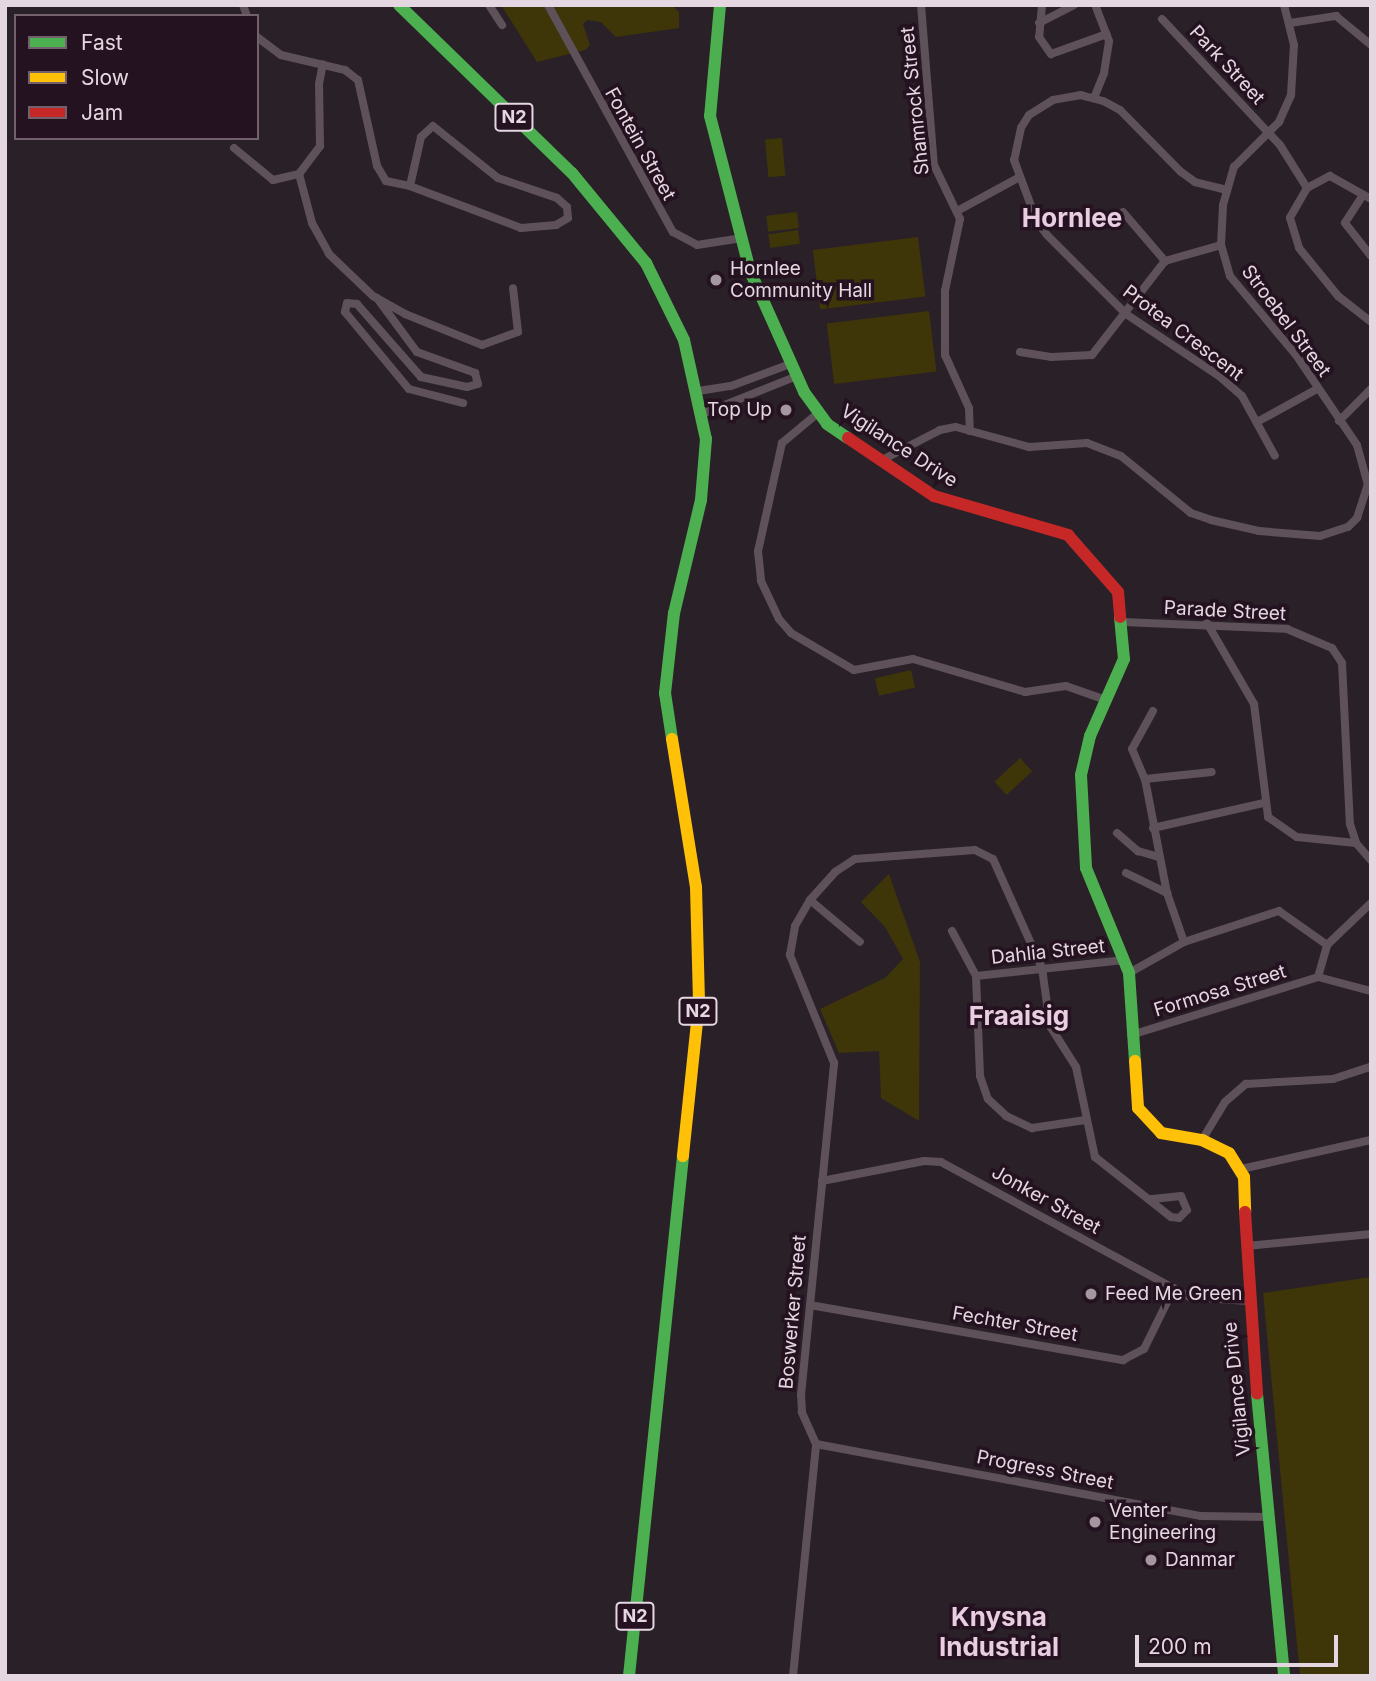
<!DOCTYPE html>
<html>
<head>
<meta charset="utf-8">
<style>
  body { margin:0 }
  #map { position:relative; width:1376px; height:1681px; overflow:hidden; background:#2a2028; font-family:Inter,sans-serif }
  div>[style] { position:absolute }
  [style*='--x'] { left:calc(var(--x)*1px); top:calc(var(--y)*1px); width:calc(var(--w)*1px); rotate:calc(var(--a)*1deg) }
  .green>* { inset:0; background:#3e3509; transform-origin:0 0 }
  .street>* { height:8px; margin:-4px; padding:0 4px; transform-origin:4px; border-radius:4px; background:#5e515a }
  .fast>* { height:12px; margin:-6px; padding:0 6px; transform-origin:6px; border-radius:6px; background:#4caf50 }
  .slow>* { height:12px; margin:-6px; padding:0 6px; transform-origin:6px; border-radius:6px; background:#ffc107 }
  .jam>* { height:12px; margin:-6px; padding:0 6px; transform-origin:6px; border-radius:6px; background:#c62828 }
  .dots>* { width:19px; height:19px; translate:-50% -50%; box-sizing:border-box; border:4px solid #251220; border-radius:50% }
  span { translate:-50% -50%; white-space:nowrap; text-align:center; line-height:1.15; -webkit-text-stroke:7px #251220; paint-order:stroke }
  .shield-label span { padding:2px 5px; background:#251220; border:2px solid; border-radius:5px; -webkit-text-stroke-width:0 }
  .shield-label { font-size:18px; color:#e5d7e1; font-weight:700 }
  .street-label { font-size:19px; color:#e5d7e1 }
  .poi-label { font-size:19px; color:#e5d7e1 }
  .left { translate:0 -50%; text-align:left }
  .right { translate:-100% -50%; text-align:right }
  .district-label { font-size:26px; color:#e9cde0; font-weight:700 }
  .frame { position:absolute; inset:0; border:7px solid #e5d7e1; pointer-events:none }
  .legend { position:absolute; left:14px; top:14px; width:245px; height:126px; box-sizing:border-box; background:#251220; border:2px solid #72616d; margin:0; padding:9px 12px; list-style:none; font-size:21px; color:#e5d7e1 }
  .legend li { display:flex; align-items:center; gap:14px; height:35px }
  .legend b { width:35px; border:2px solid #72616d }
  .scale { position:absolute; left:1135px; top:1635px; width:203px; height:32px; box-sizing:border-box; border:4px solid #e5d7e1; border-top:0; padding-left:9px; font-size:21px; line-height:24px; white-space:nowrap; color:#e5d7e1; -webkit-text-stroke:5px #251220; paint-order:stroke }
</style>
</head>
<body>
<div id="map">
  <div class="green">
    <i style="clip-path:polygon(501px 5px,672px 5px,679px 12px,679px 28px,616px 37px,601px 22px,587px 20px,583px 24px,590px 45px,585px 50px,537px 62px)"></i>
    <i style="left:782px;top:138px;width:38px;height:17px;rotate:85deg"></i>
    <i style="left:797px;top:212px;width:16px;height:31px;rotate:83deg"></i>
    <i style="left:798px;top:230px;width:14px;height:30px;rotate:82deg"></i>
    <i style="left:918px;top:237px;width:60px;height:106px;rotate:83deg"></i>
    <i style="left:929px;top:311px;width:61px;height:103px;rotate:83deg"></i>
    <i style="left:911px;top:670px;width:18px;height:37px;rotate:77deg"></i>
    <i style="left:1020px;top:758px;width:18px;height:35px;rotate:47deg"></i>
    <i style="clip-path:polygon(889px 874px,920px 962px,919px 1121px,881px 1098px,879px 1051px,839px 1053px,820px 1009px,885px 978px,903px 959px,885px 927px,861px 902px)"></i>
    <i style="clip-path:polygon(1371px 1277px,1371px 1676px,1300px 1676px,1263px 1293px)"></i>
  </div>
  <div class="street">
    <i style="--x:243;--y:5;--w:12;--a:70"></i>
    <i style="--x:489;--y:5;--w:24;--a:57"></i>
    <i style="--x:548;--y:5;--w:259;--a:61.2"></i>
    <i style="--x:673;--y:232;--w:27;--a:28"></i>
    <i style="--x:697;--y:245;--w:46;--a:-8.8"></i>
    <i style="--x:921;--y:5;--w:161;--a:85.4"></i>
    <i style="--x:934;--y:165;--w:60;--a:64.3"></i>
    <i style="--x:960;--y:219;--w:74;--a:101.8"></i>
    <i style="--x:945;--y:291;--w:64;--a:90"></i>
    <i style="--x:945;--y:355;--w:58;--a:65.6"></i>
    <i style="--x:969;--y:408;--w:23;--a:88"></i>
    <i style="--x:1042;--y:5;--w:32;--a:95"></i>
    <i style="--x:1039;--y:37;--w:21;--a:55"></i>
    <i style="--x:1051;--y:54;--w:59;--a:-19.7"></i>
    <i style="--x:1162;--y:19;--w:173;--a:46.9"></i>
    <i style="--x:1280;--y:145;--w:51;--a:57.9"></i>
    <i style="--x:1307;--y:188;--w:34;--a:120"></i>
    <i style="--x:1290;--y:218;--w:31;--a:73"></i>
    <i style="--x:1299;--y:248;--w:62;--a:50.9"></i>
    <i style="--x:1338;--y:296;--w:42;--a:38.2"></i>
    <i style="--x:1039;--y:23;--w:39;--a:-27"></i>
    <i style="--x:1290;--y:23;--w:47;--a:-8.7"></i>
    <i style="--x:1336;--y:16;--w:45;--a:39.6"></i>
    <i style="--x:257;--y:37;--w:30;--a:37"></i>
    <i style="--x:281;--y:55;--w:66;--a:13.2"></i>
    <i style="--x:345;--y:70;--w:16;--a:38"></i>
    <i style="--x:358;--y:80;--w:88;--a:77.5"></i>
    <i style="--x:377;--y:166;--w:17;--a:59"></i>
    <i style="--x:386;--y:181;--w:25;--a:12"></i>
    <i style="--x:410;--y:186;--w:50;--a:-77.3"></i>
    <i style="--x:421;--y:137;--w:16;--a:-43"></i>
    <i style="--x:433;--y:126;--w:83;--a:38.7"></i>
    <i style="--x:498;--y:178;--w:62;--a:18.7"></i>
    <i style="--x:557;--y:198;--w:13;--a:42"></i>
    <i style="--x:567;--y:207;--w:11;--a:85"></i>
    <i style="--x:568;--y:218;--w:14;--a:150"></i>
    <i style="--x:556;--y:225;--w:35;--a:175"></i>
    <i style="--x:521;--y:228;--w:119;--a:-159.3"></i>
    <i style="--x:1094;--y:98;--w:27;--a:-68"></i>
    <i style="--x:1104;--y:73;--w:32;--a:-81"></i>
    <i style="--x:1109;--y:41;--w:39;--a:-111"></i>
    <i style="--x:234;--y:148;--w:50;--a:39.4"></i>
    <i style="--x:273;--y:180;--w:27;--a:-13"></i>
    <i style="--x:299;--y:174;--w:35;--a:-53"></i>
    <i style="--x:320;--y:146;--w:62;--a:-90.9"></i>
    <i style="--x:319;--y:84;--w:20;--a:-79"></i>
    <i style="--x:299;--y:174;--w:51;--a:75.1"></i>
    <i style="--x:312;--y:223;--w:35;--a:61"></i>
    <i style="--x:329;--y:254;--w:61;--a:43.7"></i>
    <i style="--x:373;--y:296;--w:37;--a:29"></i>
    <i style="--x:405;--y:314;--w:83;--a:21.9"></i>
    <i style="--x:482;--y:345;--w:38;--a:-20"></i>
    <i style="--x:518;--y:332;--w:44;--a:-96.5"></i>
    <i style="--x:1307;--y:188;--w:26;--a:-28"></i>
    <i style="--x:1330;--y:176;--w:47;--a:29.3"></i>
    <i style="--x:1227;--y:190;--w:33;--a:-166"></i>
    <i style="--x:1195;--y:182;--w:17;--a:-144"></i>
    <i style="--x:1181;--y:172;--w:87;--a:-134.5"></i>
    <i style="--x:1120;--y:110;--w:19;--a:-152"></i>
    <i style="--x:1103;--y:101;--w:23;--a:-165"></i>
    <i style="--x:1081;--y:95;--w:28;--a:170"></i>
    <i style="--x:1053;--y:100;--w:28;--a:148"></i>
    <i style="--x:1029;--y:115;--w:15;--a:122"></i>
    <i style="--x:1021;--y:128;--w:33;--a:102"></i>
    <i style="--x:1014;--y:160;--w:66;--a:69.6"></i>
    <i style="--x:1037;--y:222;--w:16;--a:52"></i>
    <i style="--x:1047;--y:235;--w:112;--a:45"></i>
    <i style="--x:1126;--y:314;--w:112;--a:33.7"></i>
    <i style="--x:1219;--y:376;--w:30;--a:41"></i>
    <i style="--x:1242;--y:396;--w:68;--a:61.2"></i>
    <i style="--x:1363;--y:195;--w:33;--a:123"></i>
    <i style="--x:1345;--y:223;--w:42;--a:51.8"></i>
    <i style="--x:959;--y:210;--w:67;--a:-28.5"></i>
    <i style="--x:1123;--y:212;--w:65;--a:49.4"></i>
    <i style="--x:377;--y:298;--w:67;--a:53.5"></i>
    <i style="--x:417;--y:352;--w:62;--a:19.9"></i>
    <i style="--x:475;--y:373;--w:11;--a:75"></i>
    <i style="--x:478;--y:384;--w:11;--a:165"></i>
    <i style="--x:467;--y:387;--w:47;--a:-167.7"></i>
    <i style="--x:421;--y:377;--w:97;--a:-131.2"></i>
    <i style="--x:357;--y:304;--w:10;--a:-174"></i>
    <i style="--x:347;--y:303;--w:9;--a:103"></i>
    <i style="--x:345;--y:312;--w:100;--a:50.3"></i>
    <i style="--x:409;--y:389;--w:56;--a:14.5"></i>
    <i style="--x:1020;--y:352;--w:31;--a:9"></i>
    <i style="--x:1051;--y:357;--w:41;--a:-2.8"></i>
    <i style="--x:1092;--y:355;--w:119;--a:-52.2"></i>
    <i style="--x:1165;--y:261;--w:58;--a:-15.9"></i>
    <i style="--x:698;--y:391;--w:33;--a:-9"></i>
    <i style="--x:731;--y:386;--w:63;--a:-20.4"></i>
    <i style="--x:818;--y:413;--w:47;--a:140.2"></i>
    <i style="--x:782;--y:443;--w:111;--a:102.5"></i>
    <i style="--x:758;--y:551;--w:30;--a:84"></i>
    <i style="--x:761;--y:581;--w:42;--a:64.7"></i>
    <i style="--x:779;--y:619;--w:18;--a:49"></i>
    <i style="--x:791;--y:633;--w:73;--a:30.4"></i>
    <i style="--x:854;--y:670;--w:60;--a:-10.6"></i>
    <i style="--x:913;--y:659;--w:117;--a:16.4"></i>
    <i style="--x:1025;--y:692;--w:41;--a:-8.3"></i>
    <i style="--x:1066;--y:686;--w:42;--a:19.3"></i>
    <i style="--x:702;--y:414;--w:102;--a:-21.8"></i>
    <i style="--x:1339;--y:421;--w:45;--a:-45"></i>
    <i style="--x:1257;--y:422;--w:68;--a:-28.8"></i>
    <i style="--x:882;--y:460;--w:65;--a:-27.3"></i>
    <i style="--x:940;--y:430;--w:16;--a:-11"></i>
    <i style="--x:956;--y:427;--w:76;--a:15.3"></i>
    <i style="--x:1029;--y:447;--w:58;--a:-3.9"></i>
    <i style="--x:1087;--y:443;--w:36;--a:21"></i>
    <i style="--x:1121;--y:456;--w:90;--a:39.2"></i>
    <i style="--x:1191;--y:513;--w:21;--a:19"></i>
    <i style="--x:1211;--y:520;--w:49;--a:12.9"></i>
    <i style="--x:1259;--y:531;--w:61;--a:4.7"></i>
    <i style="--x:1320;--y:536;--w:29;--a:-18"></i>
    <i style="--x:1348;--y:527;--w:13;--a:-45"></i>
    <i style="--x:1357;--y:518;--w:35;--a:-72"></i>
    <i style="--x:1368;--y:485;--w:41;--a:-105.4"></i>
    <i style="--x:1357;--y:445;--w:109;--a:-124.1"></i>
    <i style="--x:1296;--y:355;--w:103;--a:-129.9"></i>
    <i style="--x:1230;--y:276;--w:32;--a:-106"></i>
    <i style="--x:1221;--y:245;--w:40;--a:-87.1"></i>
    <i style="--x:1223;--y:205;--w:40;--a:-74"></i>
    <i style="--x:1234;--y:167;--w:64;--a:-45"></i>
    <i style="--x:1279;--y:122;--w:30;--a:-66"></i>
    <i style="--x:1291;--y:95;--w:50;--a:-86.6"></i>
    <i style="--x:1294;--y:45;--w:41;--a:-104"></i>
    <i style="--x:1123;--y:622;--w:164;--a:2.4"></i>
    <i style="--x:1287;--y:629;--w:49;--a:22.9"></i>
    <i style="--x:1332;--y:648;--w:18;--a:56"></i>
    <i style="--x:1342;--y:663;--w:161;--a:87.2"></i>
    <i style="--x:1350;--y:824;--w:20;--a:72"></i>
    <i style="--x:1356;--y:843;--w:23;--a:49"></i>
    <i style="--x:1207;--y:623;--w:94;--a:59.9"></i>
    <i style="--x:1254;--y:704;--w:114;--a:82.9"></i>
    <i style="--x:1268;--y:817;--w:35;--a:35"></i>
    <i style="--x:1297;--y:837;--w:59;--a:5.8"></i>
    <i style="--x:1153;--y:711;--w:43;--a:118.9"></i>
    <i style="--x:1132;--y:749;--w:33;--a:67"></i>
    <i style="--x:1145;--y:779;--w:116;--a:79.1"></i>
    <i style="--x:1167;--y:893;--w:52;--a:70.9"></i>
    <i style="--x:1145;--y:779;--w:67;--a:-6"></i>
    <i style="--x:1153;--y:828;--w:114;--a:-12.7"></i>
    <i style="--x:1117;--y:833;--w:28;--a:41"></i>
    <i style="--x:1138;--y:851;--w:22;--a:16"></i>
    <i style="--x:1126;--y:873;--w:46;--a:26"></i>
    <i style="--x:810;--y:900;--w:65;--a:40"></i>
    <i style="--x:952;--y:931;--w:51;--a:61.9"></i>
    <i style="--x:976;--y:976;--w:100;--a:87.7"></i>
    <i style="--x:980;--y:1076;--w:24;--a:71"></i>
    <i style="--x:988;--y:1099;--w:25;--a:43"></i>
    <i style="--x:1006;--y:1116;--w:29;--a:25"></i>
    <i style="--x:1032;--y:1128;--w:54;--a:-8.6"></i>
    <i style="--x:1327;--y:945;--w:61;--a:-43.7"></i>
    <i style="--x:1129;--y:973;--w:63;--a:-29.4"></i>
    <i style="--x:1184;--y:942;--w:100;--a:-18.1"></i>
    <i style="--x:1279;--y:911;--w:59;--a:35.3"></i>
    <i style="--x:976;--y:976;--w:149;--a:-6.2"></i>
    <i style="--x:1318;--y:977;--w:55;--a:14.8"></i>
    <i style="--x:1318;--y:977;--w:33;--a:-74"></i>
    <i style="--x:1131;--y:1035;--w:196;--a:-17.2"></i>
    <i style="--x:1202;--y:1140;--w:44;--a:-58.8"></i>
    <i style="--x:1225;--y:1102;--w:28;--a:-41"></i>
    <i style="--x:1246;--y:1084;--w:87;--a:-3.3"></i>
    <i style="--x:1333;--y:1079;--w:40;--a:-18"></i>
    <i style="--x:1241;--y:1169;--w:133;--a:-12.6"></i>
    <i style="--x:822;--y:1181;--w:104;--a:-11.1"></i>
    <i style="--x:924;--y:1161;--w:17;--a:3"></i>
    <i style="--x:941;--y:1162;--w:283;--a:28.5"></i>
    <i style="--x:1190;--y:1297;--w:58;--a:3.9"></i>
    <i style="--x:1247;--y:1246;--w:125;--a:-5.5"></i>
    <i style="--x:810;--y:1305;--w:318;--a:10"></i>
    <i style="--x:1123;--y:1360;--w:24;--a:-28"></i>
    <i style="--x:1144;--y:1349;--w:68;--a:-63.8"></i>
    <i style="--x:816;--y:1444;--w:392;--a:10.6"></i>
    <i style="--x:1201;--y:1516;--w:68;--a:0.8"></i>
    <i style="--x:793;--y:1676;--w:233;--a:-84.3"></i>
    <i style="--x:816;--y:1444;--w:35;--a:-114"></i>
    <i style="--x:802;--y:1412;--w:17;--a:-93"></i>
    <i style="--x:801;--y:1395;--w:334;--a:-84.3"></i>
    <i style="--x:834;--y:1063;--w:117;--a:-112.2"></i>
    <i style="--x:790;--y:955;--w:29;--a:-80"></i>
    <i style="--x:795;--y:926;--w:30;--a:-60"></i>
    <i style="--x:810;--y:900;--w:38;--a:-48"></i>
    <i style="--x:835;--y:872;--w:24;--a:-33"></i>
    <i style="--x:855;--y:859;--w:120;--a:-4.3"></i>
    <i style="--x:975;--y:850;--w:20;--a:27"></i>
    <i style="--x:993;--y:859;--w:120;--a:65.8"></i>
    <i style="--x:1042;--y:968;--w:59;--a:82.1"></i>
    <i style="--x:1050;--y:1026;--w:49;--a:57.6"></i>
    <i style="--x:1076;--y:1067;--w:92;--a:78.1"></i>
    <i style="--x:1095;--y:1157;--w:97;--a:38.3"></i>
    <i style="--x:1171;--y:1217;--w:8;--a:7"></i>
    <i style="--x:1179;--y:1218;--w:11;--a:-45"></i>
    <i style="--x:1187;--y:1210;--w:15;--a:-113"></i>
    <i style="--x:1181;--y:1196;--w:31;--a:174"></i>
  </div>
  <div class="fast">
    <i style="--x:399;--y:5;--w:241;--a:44.2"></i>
    <i style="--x:572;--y:173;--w:117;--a:50.6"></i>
    <i style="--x:646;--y:263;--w:86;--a:63.7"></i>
    <i style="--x:684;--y:340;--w:101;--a:77.5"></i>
    <i style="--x:706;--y:439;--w:61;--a:94.7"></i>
    <i style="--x:701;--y:500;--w:116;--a:103.4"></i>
    <i style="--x:674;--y:613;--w:81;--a:96.4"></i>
    <i style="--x:665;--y:693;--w:47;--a:81.3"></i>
    <i style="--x:720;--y:5;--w:111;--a:95.1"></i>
    <i style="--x:710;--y:116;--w:160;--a:75.5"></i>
    <i style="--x:750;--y:271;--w:133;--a:65.9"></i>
    <i style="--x:804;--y:392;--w:39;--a:54"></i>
    <i style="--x:827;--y:424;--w:25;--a:34"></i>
    <i style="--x:1120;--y:617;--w:42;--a:84.6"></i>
    <i style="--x:1124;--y:659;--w:84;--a:113.8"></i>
    <i style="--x:1090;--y:736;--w:40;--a:103"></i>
    <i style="--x:1081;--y:775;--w:93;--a:86.9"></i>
    <i style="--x:1086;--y:868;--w:113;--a:67.7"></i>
    <i style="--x:1129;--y:973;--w:88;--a:86.1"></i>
    <i style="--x:1257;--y:1394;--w:283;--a:84.5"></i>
    <i style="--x:629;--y:1676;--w:523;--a:-84.07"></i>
  </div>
  <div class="slow">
    <i style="--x:672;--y:739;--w:150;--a:80.8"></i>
    <i style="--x:696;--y:887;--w:116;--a:88.5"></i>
    <i style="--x:699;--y:1003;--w:154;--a:96"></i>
    <i style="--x:1135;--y:1061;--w:47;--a:86.3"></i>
    <i style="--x:1138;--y:1108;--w:34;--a:47"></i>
    <i style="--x:1161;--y:1133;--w:42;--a:9.7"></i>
    <i style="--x:1202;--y:1140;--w:30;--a:26"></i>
    <i style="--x:1229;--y:1153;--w:28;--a:58"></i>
    <i style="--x:1244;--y:1177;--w:35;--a:88"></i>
  </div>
  <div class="jam">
    <i style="--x:848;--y:438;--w:104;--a:34"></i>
    <i style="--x:934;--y:496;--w:140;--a:16.2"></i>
    <i style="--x:1068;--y:535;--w:76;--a:48.7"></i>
    <i style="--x:1118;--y:592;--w:25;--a:85"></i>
    <i style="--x:1245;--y:1212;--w:182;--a:86.2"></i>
  </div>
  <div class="dots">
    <i style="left:716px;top:280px;background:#a497a0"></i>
    <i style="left:786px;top:410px;background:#a497a0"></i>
    <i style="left:1091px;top:1294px;background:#a497a0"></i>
    <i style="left:1095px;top:1522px;background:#a497a0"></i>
    <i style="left:1151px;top:1560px;background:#a497a0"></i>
  </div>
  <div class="shield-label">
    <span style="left:514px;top:117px">N2</span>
    <span style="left:698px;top:1011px">N2</span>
    <span style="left:635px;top:1616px">N2</span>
  </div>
  <div class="street-label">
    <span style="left:1227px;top:65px;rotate:47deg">Park Street</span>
    <span style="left:915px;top:101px;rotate:-96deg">Shamrock Street</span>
    <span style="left:640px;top:144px;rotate:61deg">Fontein Street</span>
    <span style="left:1286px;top:321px;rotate:53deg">Stroebel Street</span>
    <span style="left:1183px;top:333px;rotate:37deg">Protea Crescent</span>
    <span style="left:899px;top:446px;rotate:33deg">Vigilance Drive</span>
    <span style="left:1225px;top:611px;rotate:3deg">Parade Street</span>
    <span style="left:1048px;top:952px;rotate:-6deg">Dahlia Street</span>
    <span style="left:1220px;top:991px;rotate:-17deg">Formosa Street</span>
    <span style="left:1046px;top:1200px;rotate:29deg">Jonker Street</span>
    <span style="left:793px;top:1312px;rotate:-85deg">Boswerker Street</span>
    <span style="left:1015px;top:1324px;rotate:10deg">Fechter Street</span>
    <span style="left:1237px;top:1389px;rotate:-96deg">Vigilance Drive</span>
    <span style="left:1045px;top:1470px;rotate:11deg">Progress Street</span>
  </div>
  <div class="poi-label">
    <span class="left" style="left:730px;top:280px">Hornlee<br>Community Hall</span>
    <span class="right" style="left:772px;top:410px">Top Up</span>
    <span class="left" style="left:1105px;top:1294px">Feed Me Green</span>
    <span class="left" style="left:1109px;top:1522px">Venter<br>Engineering</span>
    <span class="left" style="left:1165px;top:1560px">Danmar</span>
  </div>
  <div class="district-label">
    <span style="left:1072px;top:218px">Hornlee</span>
    <span style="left:1019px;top:1016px">Fraaisig</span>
    <span style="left:999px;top:1632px">Knysna<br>Industrial</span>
  </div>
  <div class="frame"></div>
  <ul class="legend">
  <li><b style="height:9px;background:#4caf50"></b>Fast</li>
  <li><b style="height:9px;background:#ffc107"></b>Slow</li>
  <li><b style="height:9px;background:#c62828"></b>Jam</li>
  </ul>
  <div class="scale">200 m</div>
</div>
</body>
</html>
